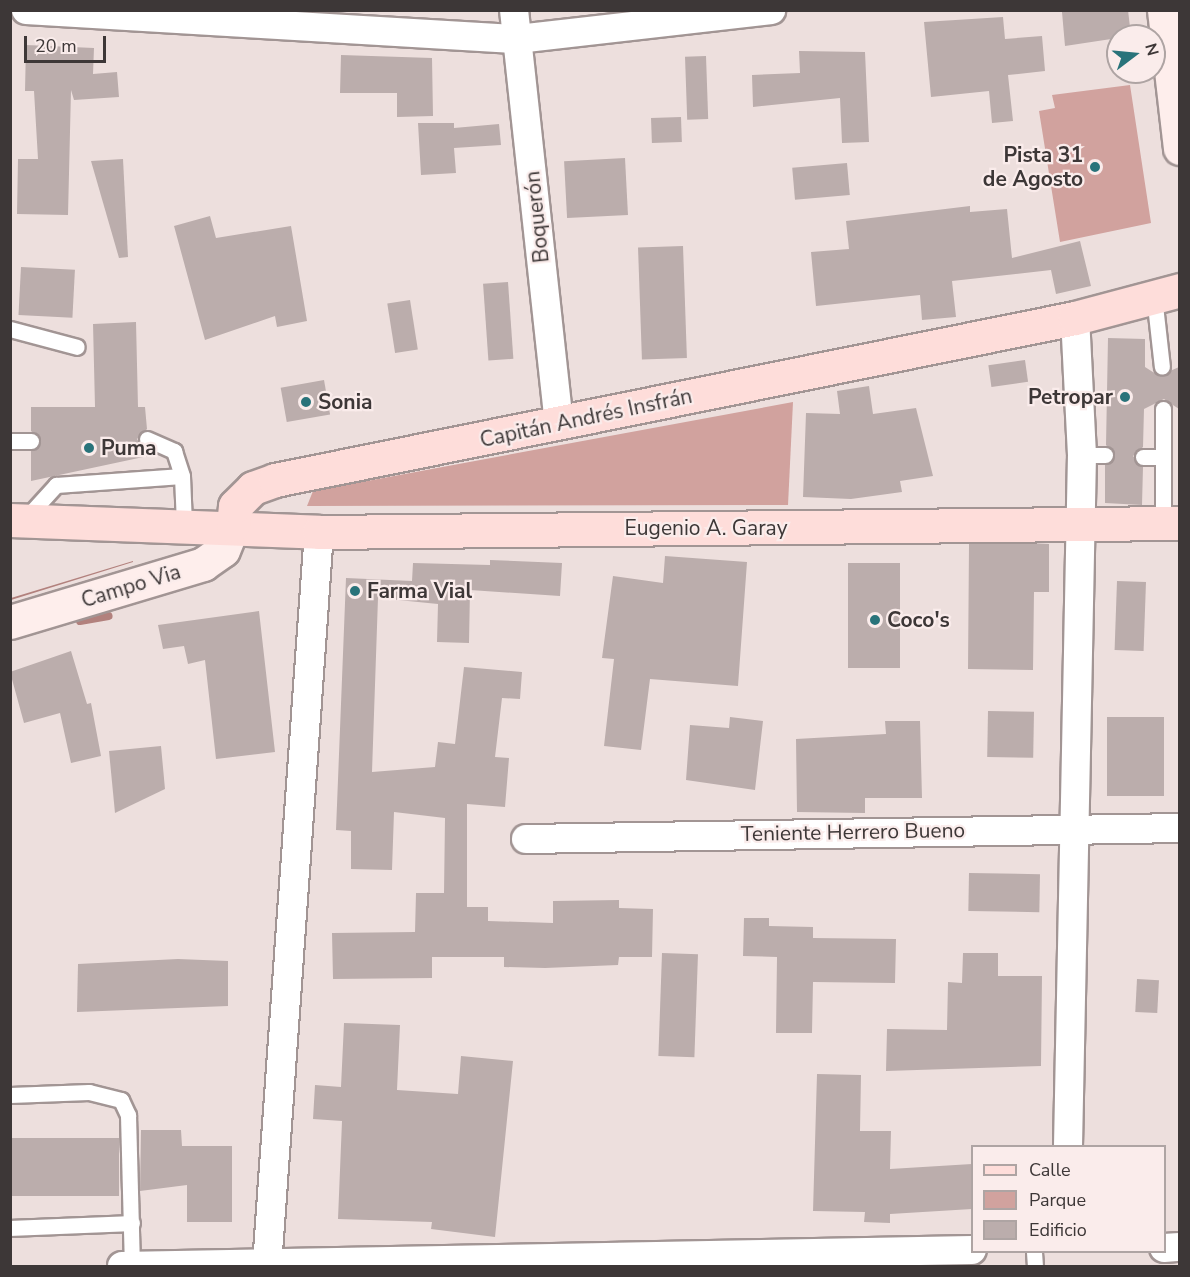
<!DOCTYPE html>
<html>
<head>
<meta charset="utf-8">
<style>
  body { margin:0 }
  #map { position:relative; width:1190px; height:1277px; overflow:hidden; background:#eddfdd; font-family:"Nunito Sans",sans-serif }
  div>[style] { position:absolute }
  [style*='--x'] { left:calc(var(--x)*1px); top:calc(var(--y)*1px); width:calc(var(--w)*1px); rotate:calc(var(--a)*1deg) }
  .green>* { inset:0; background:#d1a29e }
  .water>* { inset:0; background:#b2817d }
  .stream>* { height:8px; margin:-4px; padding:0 4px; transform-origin:4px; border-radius:4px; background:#b2817d }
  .building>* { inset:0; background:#bbadac; transform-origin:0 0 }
  .roads { filter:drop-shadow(2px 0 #a29594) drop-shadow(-2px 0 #a29594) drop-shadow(0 2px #a29594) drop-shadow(0 -2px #a29594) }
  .lane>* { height:15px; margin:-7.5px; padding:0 7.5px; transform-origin:7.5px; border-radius:7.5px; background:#fff }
  .street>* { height:28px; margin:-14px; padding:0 14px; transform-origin:14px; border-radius:14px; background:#fff }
  .secondary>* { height:33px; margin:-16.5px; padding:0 16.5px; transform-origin:16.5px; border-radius:16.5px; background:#feeeec }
  .primary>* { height:33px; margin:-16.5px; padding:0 16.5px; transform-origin:16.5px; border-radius:16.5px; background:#feddda }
  .dots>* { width:16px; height:16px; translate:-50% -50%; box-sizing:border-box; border:3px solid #faeceb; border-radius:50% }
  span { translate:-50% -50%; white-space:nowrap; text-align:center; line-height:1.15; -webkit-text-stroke:4.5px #faeceb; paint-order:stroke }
  .poi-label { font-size:21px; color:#3d3737; font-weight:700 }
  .right { translate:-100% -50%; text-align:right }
  .left { translate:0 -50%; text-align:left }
  .street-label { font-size:21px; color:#3d3737 }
  .frame { position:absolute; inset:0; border:12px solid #3d3737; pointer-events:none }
  .legend { position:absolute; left:971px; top:1145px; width:195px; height:108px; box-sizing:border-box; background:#faeceb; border:2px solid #aea4a3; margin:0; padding:8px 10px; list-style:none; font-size:18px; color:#3d3737 }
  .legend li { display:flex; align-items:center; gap:12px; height:30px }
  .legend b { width:30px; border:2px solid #aea4a3 }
  .north { position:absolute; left:1106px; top:24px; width:60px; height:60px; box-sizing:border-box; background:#faeceb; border:2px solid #aea4a3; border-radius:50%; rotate:74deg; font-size:16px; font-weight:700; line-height:24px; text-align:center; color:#3d3737 }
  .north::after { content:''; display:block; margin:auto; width:21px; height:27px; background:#29737a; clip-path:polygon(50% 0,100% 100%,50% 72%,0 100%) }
  .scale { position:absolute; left:24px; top:36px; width:82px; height:27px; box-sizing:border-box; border:3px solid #3d3737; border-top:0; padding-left:8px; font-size:18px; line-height:21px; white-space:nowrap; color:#3d3737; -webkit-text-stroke:4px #faeceb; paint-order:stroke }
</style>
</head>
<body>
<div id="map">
  <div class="green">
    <i style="clip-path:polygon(1130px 85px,1151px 223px,1060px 242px,1039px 111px,1055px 108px,1052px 95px)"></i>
    <i style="clip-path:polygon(793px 402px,788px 505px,307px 506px,313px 491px)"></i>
  </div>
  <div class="water">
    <i style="clip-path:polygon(133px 561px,133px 562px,11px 600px,11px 598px)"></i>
  </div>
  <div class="stream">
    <i style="--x:80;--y:621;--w:29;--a:-10"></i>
  </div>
  <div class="building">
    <i style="clip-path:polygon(1128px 10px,1131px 36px,1065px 46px,1062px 12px)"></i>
    <i style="clip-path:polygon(1003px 17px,1005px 39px,1042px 36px,1045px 71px,1008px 75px,1013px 121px,992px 123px,989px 91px,931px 97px,924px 22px)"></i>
    <i style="clip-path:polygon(26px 45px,94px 48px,93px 74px,117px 72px,119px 97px,74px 100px,71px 90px,68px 215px,17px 214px,18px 159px,38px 159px,34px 91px,25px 91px)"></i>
    <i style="clip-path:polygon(799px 51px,865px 52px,869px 142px,842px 143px,840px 98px,753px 107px,752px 75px,800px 73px)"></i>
    <i style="clip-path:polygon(341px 55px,432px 58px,433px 116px,397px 117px,397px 93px,340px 93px)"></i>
    <i style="left:706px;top:56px;width:63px;height:21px;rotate:88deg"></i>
    <i style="left:681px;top:117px;width:25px;height:30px;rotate:88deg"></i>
    <i style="clip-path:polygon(418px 123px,454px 123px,454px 128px,499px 124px,501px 145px,454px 148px,456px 173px,421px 175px)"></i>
    <i style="left:625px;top:158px;width:57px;height:61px;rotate:87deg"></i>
    <i style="clip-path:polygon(123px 159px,128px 257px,119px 258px,91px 161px)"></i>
    <i style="left:847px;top:163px;width:32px;height:55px;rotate:85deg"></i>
    <i style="clip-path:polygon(970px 206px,970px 212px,1007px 209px,1012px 258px,1080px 241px,1091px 286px,1056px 294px,1051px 270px,952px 281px,956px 317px,922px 320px,920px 295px,816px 306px,811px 252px,849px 249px,846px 221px)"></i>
    <i style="clip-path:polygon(210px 216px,216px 238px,291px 226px,307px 321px,277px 327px,275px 316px,205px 340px,174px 226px)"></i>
    <i style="left:683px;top:246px;width:112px;height:45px;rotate:88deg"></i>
    <i style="left:21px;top:267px;width:54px;height:48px;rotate:3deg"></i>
    <i style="left:508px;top:282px;width:77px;height:25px;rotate:86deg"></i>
    <i style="left:410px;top:300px;width:50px;height:23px;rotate:81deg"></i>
    <i style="clip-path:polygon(136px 322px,138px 407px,145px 407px,147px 429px,137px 439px,148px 456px,31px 481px,31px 451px,41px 440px,31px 431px,31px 407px,95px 407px,93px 324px)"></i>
    <i style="clip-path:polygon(1108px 338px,1145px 339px,1145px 367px,1159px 376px,1179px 367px,1179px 409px,1164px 399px,1144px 409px,1143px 447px,1133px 456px,1143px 467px,1142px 505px,1105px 503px,1105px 465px,1115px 456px,1106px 445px)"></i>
    <i style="left:1025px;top:360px;width:22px;height:37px;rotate:82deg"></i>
    <i style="left:324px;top:380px;width:35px;height:44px;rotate:80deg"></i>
    <i style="clip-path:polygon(869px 386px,873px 414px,916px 408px,933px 476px,900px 481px,902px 492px,851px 499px,803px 497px,806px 413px,840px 414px,837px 391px)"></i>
    <i style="clip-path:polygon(1027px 543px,1049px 544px,1049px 592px,1034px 592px,1033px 670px,968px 669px,969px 544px)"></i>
    <i style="clip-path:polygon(665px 556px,747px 562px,738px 686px,650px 679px,641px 750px,604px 746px,614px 659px,602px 658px,613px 576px,663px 583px)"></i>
    <i style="clip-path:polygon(490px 560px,562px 563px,560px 596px,470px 590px,469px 643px,437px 642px,438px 604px,378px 598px,372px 772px,435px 767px,438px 742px,455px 744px,464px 667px,522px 672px,520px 699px,502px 698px,495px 757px,509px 758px,505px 807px,467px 804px,467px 907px,488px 907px,488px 921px,553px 923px,553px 901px,619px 900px,619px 908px,653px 909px,652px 957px,619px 957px,618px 965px,545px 968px,504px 967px,504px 957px,432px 957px,432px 978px,333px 979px,332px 933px,415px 932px,416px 893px,444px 893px,445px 818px,394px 812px,392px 870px,351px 869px,351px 831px,336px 830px,346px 578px,412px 581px,413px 563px,490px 565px)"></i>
    <i style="left:848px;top:563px;width:52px;height:105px"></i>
    <i style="left:1117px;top:581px;width:29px;height:69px;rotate:2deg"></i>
    <i style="clip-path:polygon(259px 611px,275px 752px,216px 759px,205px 660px,188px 664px,184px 646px,163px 649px,158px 625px)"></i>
    <i style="clip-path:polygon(71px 651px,87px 704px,91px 703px,101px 756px,71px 763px,60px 713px,24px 723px,10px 672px)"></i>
    <i style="left:988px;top:711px;width:46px;height:46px;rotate:1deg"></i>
    <i style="clip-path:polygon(730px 717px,763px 721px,755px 790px,686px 780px,690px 725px,729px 728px)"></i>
    <i style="left:1107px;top:717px;width:57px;height:79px"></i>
    <i style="clip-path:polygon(885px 721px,920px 721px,922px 798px,865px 798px,865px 813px,797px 812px,796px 739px,886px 734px)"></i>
    <i style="clip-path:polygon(161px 746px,165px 789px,115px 813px,109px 751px)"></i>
    <i style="left:969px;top:873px;width:71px;height:38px;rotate:1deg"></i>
    <i style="clip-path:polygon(744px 918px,769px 918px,769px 926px,813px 927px,813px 938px,896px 939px,895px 983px,813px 982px,812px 1033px,776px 1033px,777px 957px,743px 956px)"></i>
    <i style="left:662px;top:953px;width:36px;height:103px;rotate:2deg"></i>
    <i style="clip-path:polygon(963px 953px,998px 953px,998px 976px,1042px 976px,1041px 1066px,886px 1071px,887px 1029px,947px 1030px,948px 982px,962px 983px)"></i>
    <i style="clip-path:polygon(178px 959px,228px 961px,228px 1006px,77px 1012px,78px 964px)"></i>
    <i style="left:1137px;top:979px;width:22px;height:33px;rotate:3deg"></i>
    <i style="clip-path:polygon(344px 1023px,400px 1025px,397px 1090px,458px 1094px,461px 1056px,513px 1061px,495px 1237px,431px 1229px,432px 1222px,338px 1219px,342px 1121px,313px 1119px,315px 1085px,341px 1087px)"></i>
    <i style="clip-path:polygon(817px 1074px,861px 1075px,860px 1131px,891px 1131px,890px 1169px,972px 1164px,972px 1209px,890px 1214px,890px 1223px,864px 1222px,865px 1212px,813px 1211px)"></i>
    <i style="clip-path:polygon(141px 1130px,181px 1130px,182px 1146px,232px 1146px,232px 1222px,187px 1222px,187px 1185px,140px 1191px)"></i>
    <i style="left:10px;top:1138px;width:109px;height:58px"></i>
  </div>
  <div class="roads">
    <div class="lane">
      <i style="--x:1154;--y:296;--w:71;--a:83.6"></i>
      <i style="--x:10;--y:329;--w:69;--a:15"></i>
      <i style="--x:1163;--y:409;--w:115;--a:90"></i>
      <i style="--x:147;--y:439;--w:30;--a:24"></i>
      <i style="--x:174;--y:451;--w:26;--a:72"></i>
      <i style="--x:182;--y:476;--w:48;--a:87.6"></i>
      <i style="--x:10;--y:441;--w:21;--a:0"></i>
      <i style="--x:1082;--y:455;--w:23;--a:0"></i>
      <i style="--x:1143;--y:457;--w:20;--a:0"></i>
      <i style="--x:26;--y:518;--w:45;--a:-47.7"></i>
      <i style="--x:56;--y:485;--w:126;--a:-4.1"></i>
      <i style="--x:10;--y:1095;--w:79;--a:-2.2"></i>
      <i style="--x:89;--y:1092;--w:33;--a:14"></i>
      <i style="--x:121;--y:1100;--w:17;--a:65"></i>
      <i style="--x:128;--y:1115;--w:151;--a:88.5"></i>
      <i style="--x:10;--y:1228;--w:122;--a:-2.3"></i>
      <i style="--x:1034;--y:1252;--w:14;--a:86"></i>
    </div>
    <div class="street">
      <i style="--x:26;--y:10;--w:493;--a:3.4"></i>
      <i style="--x:518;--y:39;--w:255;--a:-6.5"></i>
      <i style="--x:514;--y:10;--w:415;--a:83.8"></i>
      <i style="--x:526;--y:839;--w:654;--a:-0.96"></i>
      <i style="--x:1068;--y:1146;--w:691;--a:-88.84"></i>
      <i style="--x:1082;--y:455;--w:137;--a:-92.9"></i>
      <i style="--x:1164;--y:1248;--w:16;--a:-4"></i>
      <i style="--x:122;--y:1266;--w:850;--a:-1.08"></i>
      <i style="--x:267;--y:1266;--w:736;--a:-85.95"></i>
    </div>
    <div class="secondary">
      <i style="--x:1164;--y:10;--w:139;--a:83.4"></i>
      <i style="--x:10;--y:622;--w:202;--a:-16.7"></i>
      <i style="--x:203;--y:564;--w:24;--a:-35"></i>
      <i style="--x:223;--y:550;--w:27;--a:-68"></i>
    </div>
    <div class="primary">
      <i style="--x:10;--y:520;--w:309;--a:2.2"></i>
      <i style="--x:319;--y:532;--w:861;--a:-0.6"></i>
      <i style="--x:233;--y:525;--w:19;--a:-84"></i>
      <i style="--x:235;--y:506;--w:25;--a:-45"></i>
      <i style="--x:253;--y:488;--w:23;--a:-20"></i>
      <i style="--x:275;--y:480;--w:816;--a:-11.45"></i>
      <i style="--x:1075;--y:318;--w:109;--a:-14.9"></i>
    </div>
  </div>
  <div class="dots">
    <i style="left:1095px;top:167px;background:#29737a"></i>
    <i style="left:1125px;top:397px;background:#29737a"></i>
    <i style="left:306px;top:402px;background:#29737a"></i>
    <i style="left:89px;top:448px;background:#29737a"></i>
    <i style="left:355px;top:591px;background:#29737a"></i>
    <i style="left:875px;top:620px;background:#29737a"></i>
  </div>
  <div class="poi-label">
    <span class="right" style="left:1083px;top:167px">Pista 31<br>de Agosto</span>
    <span class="right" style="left:1113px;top:397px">Petropar</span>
    <span class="left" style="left:318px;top:402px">Sonia</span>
    <span class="left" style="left:101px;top:448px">Puma</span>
    <span class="left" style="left:367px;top:591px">Farma Vial</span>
    <span class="left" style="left:887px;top:620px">Coco's</span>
  </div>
  <div class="street-label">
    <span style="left:537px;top:217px;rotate:-96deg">Boquerón</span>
    <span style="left:586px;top:418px;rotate:-12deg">Capitán Andrés Insfrán</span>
    <span style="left:706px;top:528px">Eugenio A. Garay</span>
    <span style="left:131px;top:586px;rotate:-17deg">Campo Via</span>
    <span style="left:853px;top:832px;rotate:-1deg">Teniente Herrero Bueno</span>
  </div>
  <div class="frame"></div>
  <ul class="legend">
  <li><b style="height:8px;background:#feddda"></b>Calle</li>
  <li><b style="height:16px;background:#d1a29e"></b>Parque</li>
  <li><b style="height:16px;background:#bbadac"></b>Edificio</li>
  </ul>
  <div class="north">N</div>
  <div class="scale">20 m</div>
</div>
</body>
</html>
